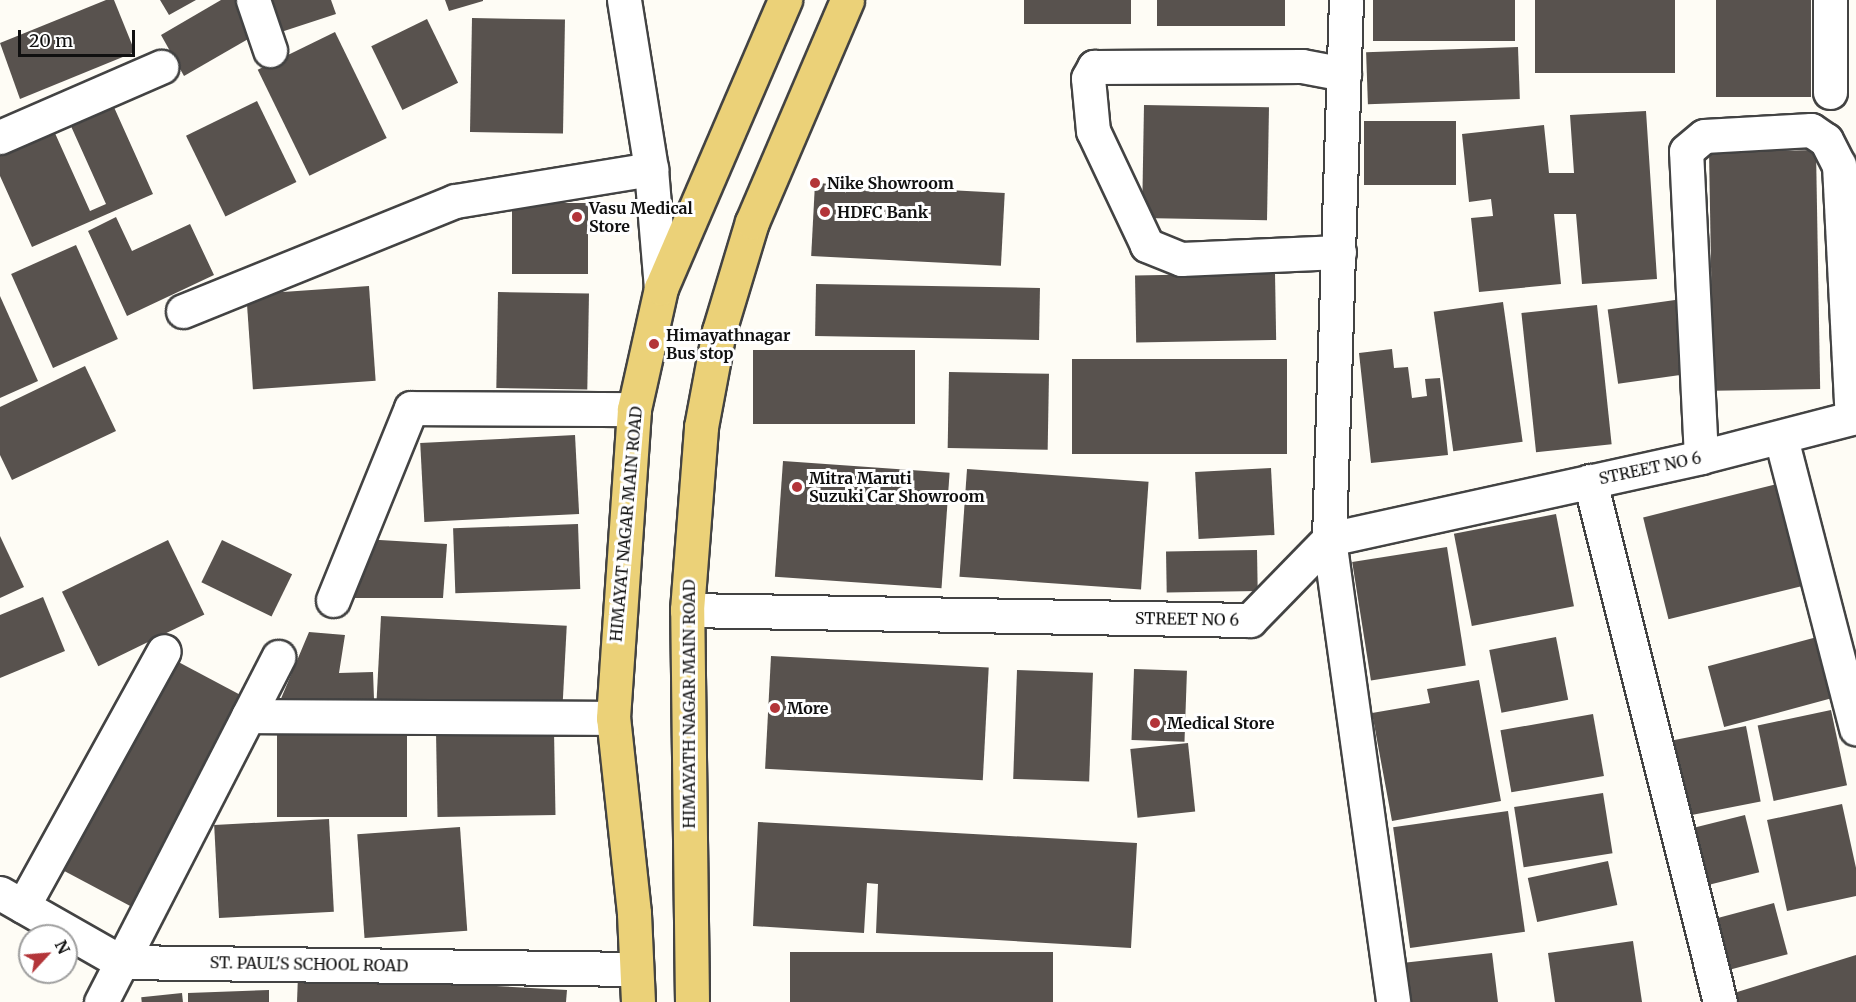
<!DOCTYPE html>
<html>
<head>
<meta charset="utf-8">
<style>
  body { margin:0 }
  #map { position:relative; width:1856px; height:1002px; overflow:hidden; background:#fefcf5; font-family:Merriweather,serif }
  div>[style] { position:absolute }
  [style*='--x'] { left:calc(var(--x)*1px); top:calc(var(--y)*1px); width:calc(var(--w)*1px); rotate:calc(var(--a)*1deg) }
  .building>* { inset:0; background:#58524e; transform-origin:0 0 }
  .roads { filter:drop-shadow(2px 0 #434343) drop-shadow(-2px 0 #434343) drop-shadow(0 2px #434343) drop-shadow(0 -2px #434343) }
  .minor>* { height:33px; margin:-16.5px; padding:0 16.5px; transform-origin:16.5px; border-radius:16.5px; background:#fff }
  .major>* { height:33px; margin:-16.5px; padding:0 16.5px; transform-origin:16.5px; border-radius:16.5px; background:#ebd178 }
  .dots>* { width:16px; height:16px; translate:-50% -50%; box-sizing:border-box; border:3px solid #fff; border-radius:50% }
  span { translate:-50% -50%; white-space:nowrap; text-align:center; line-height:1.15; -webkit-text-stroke:6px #fff; paint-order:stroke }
  .poi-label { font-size:16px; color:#101010; font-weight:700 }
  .left { translate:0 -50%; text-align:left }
  .street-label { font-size:16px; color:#101010 }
  .north { position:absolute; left:18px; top:924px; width:60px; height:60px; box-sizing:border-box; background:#fff; border:2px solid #9f9f9f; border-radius:50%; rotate:64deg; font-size:16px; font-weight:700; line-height:24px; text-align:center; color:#101010 }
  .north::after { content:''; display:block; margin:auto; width:21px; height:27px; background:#b33539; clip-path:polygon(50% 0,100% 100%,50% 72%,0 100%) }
  .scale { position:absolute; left:18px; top:30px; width:117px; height:27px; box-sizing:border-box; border:3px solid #101010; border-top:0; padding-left:8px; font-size:18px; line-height:21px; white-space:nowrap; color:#101010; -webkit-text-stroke:4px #fff; paint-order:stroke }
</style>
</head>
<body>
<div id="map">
  <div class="building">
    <i style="clip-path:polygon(106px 0,114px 0,135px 52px,20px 99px,0 43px)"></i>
    <i style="clip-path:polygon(160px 0,196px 0,169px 15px)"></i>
    <i style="clip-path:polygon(221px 0,238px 0,257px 34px,184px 76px,161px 35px)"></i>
    <i style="clip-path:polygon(270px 0,331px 0,336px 14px,281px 32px)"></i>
    <i style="clip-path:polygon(445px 0,483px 0,483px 1px,449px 11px)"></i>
    <i style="left:1024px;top:0;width:107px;height:24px"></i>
    <i style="left:1157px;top:0;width:128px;height:26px"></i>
    <i style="left:1373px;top:0;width:142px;height:41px"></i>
    <i style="left:1535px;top:0;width:140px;height:73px"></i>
    <i style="left:1716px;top:0;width:95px;height:97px"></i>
    <i style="left:472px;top:18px;width:93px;height:114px;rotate:1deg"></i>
    <i style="left:427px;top:19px;width:71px;height:62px;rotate:64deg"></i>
    <i style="left:335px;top:32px;width:118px;height:86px;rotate:64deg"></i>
    <i style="left:1518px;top:47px;width:52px;height:152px;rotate:88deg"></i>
    <i style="left:257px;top:101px;width:90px;height:79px;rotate:64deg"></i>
    <i style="clip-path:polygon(113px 105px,153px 194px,32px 247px,0 176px,0 155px,54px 131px,90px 211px,106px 204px,70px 124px)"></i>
    <i style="left:1144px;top:105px;width:125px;height:113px;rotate:1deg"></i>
    <i style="clip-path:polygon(1646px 111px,1657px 279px,1582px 284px,1576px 214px,1554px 214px,1561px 284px,1479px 292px,1471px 218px,1493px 216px,1491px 199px,1469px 202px,1462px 134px,1544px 125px,1549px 173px,1574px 173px,1570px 115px)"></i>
    <i style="left:1456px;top:121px;width:64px;height:92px;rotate:90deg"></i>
    <i style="left:1816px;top:150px;width:239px;height:107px;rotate:89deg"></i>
    <i style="left:815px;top:183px;width:190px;height:73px;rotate:3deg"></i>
    <i style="left:512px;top:203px;width:76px;height:71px"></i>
    <i style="clip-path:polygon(116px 217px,132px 251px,190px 224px,214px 275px,127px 316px,88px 231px)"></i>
    <i style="left:76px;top:245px;width:103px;height:71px;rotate:66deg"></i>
    <i style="left:1275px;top:273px;width:67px;height:140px;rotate:89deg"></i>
    <i style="left:816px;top:284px;width:224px;height:52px;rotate:1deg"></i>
    <i style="left:369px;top:286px;width:95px;height:123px;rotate:86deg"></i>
    <i style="left:498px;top:292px;width:91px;height:96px;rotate:1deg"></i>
    <i style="clip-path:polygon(0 296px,38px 381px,0 398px)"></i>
    <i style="left:1675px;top:300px;width:75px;height:68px;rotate:82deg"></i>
    <i style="left:1503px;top:302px;width:141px;height:70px;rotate:82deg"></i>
    <i style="left:1597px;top:305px;width:140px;height:76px;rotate:84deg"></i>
    <i style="clip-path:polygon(1392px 349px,1394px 368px,1408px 367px,1412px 398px,1427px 396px,1425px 379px,1440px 378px,1448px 455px,1371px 463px,1359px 353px)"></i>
    <i style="left:753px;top:350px;width:162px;height:74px"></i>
    <i style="left:1072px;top:359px;width:215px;height:95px"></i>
    <i style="clip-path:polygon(85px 366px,116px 431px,12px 480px,0 455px,0 407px)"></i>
    <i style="left:949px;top:372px;width:100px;height:76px;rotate:1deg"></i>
    <i style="left:575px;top:435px;width:79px;height:155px;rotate:87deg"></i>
    <i style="left:783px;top:461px;width:167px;height:116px;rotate:4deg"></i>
    <i style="left:1271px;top:468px;width:67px;height:76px;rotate:87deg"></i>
    <i style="left:967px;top:469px;width:182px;height:108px;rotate:4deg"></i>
    <i style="left:1777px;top:484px;width:105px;height:138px;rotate:76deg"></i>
    <i style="left:1556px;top:514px;width:94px;height:104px;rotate:79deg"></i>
    <i style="left:578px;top:524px;width:65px;height:125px;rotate:88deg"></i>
    <i style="clip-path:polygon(0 536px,24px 587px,0 598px)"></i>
    <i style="clip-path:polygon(363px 539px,447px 544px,443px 598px,339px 598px)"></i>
    <i style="left:168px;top:540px;width:83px;height:118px;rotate:64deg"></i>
    <i style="left:222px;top:540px;width:78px;height:47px;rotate:26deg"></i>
    <i style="left:1447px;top:547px;width:120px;height:96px;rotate:81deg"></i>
    <i style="left:1257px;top:550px;width:41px;height:91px;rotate:89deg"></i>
    <i style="clip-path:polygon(43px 597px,65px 651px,0 678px,0 615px)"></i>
    <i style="left:381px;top:616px;width:186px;height:83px;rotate:3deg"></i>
    <i style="clip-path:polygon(309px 632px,345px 635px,339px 673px,373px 672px,374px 699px,280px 701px)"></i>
    <i style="left:1556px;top:637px;width:64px;height:68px;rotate:79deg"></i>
    <i style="left:1817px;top:637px;width:63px;height:113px;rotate:75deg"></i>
    <i style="left:771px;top:656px;width:218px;height:113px;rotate:3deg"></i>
    <i style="left:169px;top:657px;width:89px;height:238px;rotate:28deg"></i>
    <i style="left:1134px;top:669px;width:53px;height:71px;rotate:2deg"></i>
    <i style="left:1017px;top:670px;width:76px;height:109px;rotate:2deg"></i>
    <i style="clip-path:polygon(1479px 680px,1501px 801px,1392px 821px,1372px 713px,1430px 703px,1427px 689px)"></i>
    <i style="left:1831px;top:710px;width:77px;height:75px;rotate:78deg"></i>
    <i style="left:1593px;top:714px;width:63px;height:94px;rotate:80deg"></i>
    <i style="left:1746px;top:726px;width:77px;height:82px;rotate:79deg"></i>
    <i style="left:554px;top:730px;width:85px;height:118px;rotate:89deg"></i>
    <i style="left:277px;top:732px;width:130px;height:85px"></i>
    <i style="left:1188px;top:743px;width:69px;height:58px;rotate:84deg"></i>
    <i style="left:1603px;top:793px;width:61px;height:90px;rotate:81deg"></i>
    <i style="clip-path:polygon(1842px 804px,1856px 868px,1856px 896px,1787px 911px,1767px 820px)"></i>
    <i style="left:1508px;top:811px;width:122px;height:116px;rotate:82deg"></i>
    <i style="left:1745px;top:815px;width:59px;height:62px;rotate:76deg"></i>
    <i style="left:329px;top:819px;width:93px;height:115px;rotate:87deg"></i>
    <i style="clip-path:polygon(758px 822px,1137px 843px,1131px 948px,876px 933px,878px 884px,867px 883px,864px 933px,753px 926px)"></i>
    <i style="left:460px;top:827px;width:104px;height:103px;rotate:86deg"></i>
    <i style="left:1608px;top:861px;width:45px;height:82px;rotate:78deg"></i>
    <i style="left:1774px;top:903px;width:53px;height:65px;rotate:75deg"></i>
    <i style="clip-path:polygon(1633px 941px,1642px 1002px,1555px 1002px,1548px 953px)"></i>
    <i style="left:790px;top:952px;width:263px;height:50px"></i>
    <i style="clip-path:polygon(1492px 953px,1498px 1002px,1407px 1002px,1402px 963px)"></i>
    <i style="clip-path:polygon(1856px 955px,1856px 1002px,1737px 1002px,1734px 993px)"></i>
    <i style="clip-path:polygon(298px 975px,567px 990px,566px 1002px,297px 1002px)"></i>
    <i style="clip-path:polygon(269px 990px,269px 1002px,188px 1002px,188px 993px)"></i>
    <i style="left:182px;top:993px;width:9px;height:41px;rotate:84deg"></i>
  </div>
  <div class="roads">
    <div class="minor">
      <i style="--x:253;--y:0;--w:53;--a:71.2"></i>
      <i style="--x:624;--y:0;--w:171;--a:80.9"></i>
      <i style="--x:651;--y:169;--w:119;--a:85.2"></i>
      <i style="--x:1346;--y:0;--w:539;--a:91.81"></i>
      <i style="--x:1329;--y:539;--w:467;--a:82.1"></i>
      <i style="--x:1830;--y:92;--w:92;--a:-90"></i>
      <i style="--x:0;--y:137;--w:176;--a:-23.5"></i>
      <i style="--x:1339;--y:252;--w:158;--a:177.5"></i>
      <i style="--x:1181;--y:259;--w:37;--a:-158"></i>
      <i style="--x:1147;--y:245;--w:126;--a:-115.3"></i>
      <i style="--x:1093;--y:131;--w:53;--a:-95.4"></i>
      <i style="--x:1088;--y:78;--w:13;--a:-61"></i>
      <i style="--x:1094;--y:67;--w:208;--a:-0.3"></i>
      <i style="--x:1302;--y:66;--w:43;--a:10.8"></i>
      <i style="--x:183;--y:311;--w:293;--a:-22"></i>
      <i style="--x:455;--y:201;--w:199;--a:-9.3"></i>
      <i style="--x:1781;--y:438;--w:300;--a:75.5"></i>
      <i style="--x:1701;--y:457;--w:306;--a:-92.8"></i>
      <i style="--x:1686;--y:151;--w:23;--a:-40"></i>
      <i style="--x:1704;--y:136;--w:107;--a:-3.2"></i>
      <i style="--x:1811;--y:130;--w:18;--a:34"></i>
      <i style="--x:1826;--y:140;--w:28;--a:63"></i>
      <i style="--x:1839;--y:165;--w:253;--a:87.1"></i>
      <i style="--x:1590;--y:481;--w:537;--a:75.99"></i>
      <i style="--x:333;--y:600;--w:207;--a:-67.9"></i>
      <i style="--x:411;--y:408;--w:223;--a:0.3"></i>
      <i style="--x:687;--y:610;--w:563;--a:1.02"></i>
      <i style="--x:1250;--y:620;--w:113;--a:-45.7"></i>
      <i style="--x:1329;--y:539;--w:381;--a:-12.4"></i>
      <i style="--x:1701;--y:457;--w:160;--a:-14.5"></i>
      <i style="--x:248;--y:716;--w:365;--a:0.3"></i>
      <i style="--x:0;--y:893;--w:139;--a:29.7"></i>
      <i style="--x:121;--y:962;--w:515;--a:0.78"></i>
      <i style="--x:23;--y:906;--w:291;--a:-61.1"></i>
      <i style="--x:101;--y:1002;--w:388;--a:-62.8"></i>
    </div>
    <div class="major">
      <i style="--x:638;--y:1002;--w:89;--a:-92.6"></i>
      <i style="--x:634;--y:913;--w:196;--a:-96.1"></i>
      <i style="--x:613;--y:718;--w:310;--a:-86.1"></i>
      <i style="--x:634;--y:409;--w:124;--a:-77.4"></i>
      <i style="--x:661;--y:288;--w:314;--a:-66.7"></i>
      <i style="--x:692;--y:1002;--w:392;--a:-90.7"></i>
      <i style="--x:687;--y:610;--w:184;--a:-85.6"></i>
      <i style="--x:701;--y:427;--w:98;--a:-79.4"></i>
      <i style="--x:719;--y:331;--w:114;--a:-73.2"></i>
      <i style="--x:752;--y:222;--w:241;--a:-66.8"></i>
    </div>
  </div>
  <div class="dots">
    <i style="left:815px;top:183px;background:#b33539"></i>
    <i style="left:825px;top:212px;background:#b33539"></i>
    <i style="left:577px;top:217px;background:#b33539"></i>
    <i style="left:654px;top:344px;background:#b33539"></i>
    <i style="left:797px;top:487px;background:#b33539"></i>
    <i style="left:775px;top:708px;background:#b33539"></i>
    <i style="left:1155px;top:723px;background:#b33539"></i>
  </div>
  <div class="poi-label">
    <span class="left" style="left:827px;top:183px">Nike Showroom</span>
    <span class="left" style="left:589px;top:217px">Vasu Medical<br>Store</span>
    <span class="left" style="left:837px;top:212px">HDFC Bank</span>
    <span class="left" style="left:666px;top:344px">Himayathnagar<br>Bus stop</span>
    <span class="left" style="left:809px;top:487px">Mitra Maruti<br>Suzuki Car Showroom</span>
    <span class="left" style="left:787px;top:708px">More</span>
    <span class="left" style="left:1167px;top:723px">Medical Store</span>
  </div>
  <div class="street-label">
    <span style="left:1650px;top:468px;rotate:-12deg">STREET NO 6</span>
    <span style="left:626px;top:524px;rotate:-85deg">HIMAYAT NAGAR MAIN ROAD</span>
    <span style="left:1187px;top:619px;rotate:1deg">STREET NO 6</span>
    <span style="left:689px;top:704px;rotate:-90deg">HIMAYATH NAGAR MAIN ROAD</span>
    <span style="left:309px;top:964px;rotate:1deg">ST. PAUL'S SCHOOL ROAD</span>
  </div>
  <div class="north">N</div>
  <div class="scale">20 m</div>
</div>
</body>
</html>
